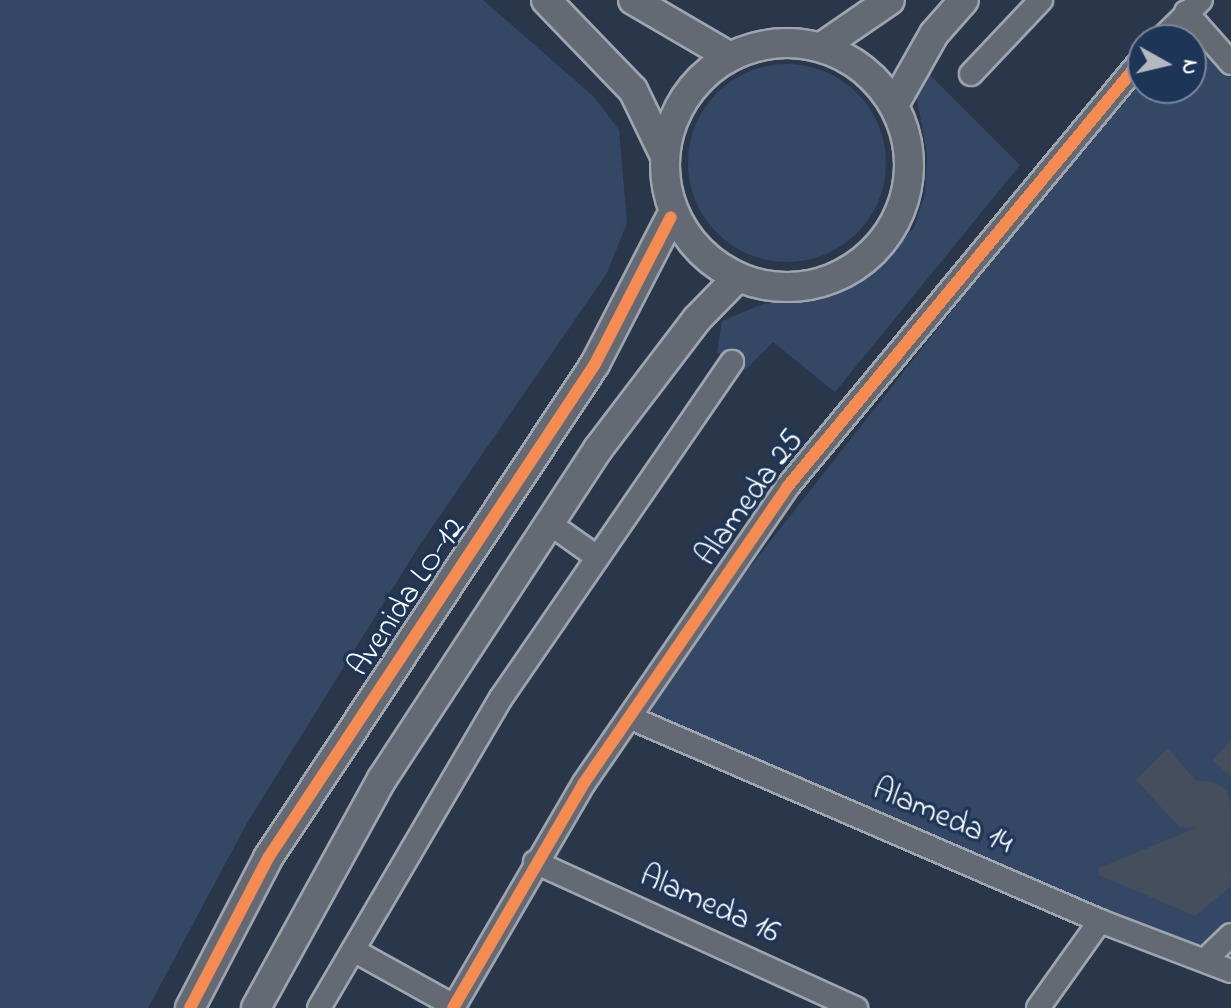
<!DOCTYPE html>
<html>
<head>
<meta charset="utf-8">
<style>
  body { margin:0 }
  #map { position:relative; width:1231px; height:1008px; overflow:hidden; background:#2a374a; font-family:"Indie Flower",sans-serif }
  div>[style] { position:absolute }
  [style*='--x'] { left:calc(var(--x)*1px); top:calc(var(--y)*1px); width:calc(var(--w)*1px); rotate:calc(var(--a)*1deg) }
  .green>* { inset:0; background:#344865 }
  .round { border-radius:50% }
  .building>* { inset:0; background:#444e5c }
  .roads { filter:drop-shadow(2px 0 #9fa5ae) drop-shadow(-2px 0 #9fa5ae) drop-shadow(0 2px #9fa5ae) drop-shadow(0 -2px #9fa5ae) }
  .minor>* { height:22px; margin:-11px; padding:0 11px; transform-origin:11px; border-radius:11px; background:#636a74 }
  .tertiary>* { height:28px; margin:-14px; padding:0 14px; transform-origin:14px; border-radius:14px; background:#636a74 }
  .tertiary>.ring { margin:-14px; padding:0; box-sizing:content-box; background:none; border:28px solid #636a74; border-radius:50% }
  .cycleway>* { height:12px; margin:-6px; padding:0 6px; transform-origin:6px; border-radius:6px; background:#f68b52 }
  span { translate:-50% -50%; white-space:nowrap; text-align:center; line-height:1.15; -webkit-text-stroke:7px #1d3557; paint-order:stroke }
  .street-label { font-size:32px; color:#fff }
  .north { position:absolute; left:1127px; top:24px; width:80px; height:80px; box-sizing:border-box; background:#1d3557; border:2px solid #77869a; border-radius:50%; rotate:98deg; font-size:22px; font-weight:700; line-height:32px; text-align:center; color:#fff }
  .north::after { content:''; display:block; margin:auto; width:28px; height:36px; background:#b4b9c0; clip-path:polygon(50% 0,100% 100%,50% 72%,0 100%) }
</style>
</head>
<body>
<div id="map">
  <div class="green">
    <i style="clip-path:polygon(0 0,483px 0,594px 97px,619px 130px,627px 223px,607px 273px,419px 546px,247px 823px,148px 1008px,0 1008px)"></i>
    <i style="clip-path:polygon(1186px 12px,1231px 63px,1231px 935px,1205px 960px,631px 718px,1143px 68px,1143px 88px,1191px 88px,1191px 40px,1165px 40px)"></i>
    <i class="round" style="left:688px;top:64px;width:198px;height:198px"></i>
    <i style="clip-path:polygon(928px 73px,1020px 165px,835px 392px,773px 342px,745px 370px,717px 352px,722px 321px,763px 304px,815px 298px,860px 283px,914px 228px,925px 194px,927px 155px,916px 93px)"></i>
  </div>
  <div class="building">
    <i style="clip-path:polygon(1231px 740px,1231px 777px,1213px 760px)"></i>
    <i style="clip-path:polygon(1168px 748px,1195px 780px,1214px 782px,1227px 790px,1230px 803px,1231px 886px,1195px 916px,1099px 875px,1099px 868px,1196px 828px,1179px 827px,1136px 780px)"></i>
  </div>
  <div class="roads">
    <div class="minor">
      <i style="--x:1186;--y:12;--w:68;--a:48.6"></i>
      <i style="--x:1160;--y:40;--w:57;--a:-44.3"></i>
      <i style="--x:971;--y:74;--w:102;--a:-46.6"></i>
      <i style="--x:549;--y:523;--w:59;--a:35.3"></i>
      <i style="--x:631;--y:718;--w:511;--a:23.4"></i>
      <i style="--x:1100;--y:921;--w:140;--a:20.9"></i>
      <i style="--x:535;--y:862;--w:353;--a:24.5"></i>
      <i style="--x:353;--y:950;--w:115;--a:29"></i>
      <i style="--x:1205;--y:960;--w:36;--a:-44"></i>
      <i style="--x:319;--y:1008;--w:359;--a:-59.6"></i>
      <i style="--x:501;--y:698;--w:408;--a:-55.5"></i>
      <i style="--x:453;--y:1008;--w:260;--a:-59.8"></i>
      <i style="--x:584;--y:783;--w:360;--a:-55.5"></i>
      <i style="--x:788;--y:486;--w:556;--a:-50.33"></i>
      <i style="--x:1038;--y:1008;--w:107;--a:-54.5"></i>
    </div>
    <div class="tertiary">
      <i style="--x:546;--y:0;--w:125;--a:46"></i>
      <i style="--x:633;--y:90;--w:71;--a:64.2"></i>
      <i style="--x:633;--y:0;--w:111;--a:30.3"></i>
      <i class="ring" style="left:665px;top:43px;width:216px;height:216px"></i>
      <i style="--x:823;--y:46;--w:81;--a:-34.5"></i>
      <i style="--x:895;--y:103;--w:79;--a:-60.5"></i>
      <i style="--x:934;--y:34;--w:45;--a:-48.6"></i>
      <i style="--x:190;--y:1008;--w:169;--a:-62.5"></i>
      <i style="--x:268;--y:858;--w:592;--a:-56.5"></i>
      <i style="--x:595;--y:364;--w:165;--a:-62.7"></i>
      <i style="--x:256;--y:1008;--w:261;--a:-61.2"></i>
      <i style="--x:382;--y:779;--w:394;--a:-56.8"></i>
      <i style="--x:598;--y:449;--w:163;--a:-52.7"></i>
      <i style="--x:697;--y:319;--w:57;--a:-45.7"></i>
    </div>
  </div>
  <div class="cycleway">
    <i style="--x:190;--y:1008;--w:169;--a:-62.5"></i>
    <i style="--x:268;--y:858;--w:592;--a:-56.5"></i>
    <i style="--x:595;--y:364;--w:165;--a:-62.7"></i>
    <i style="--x:453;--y:1008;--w:260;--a:-59.8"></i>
    <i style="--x:584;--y:783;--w:360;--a:-55.5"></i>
    <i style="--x:788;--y:486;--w:556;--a:-50.33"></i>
  </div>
  <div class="street-label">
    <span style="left:751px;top:499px;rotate:-54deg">Alameda 25</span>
    <span style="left:408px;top:598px;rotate:-56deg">Avenida LO-12</span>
    <span style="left:942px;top:818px;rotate:23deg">Alameda 14</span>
    <span style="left:709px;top:906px;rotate:24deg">Alameda 16</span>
  </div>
  <div class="north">N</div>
</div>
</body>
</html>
